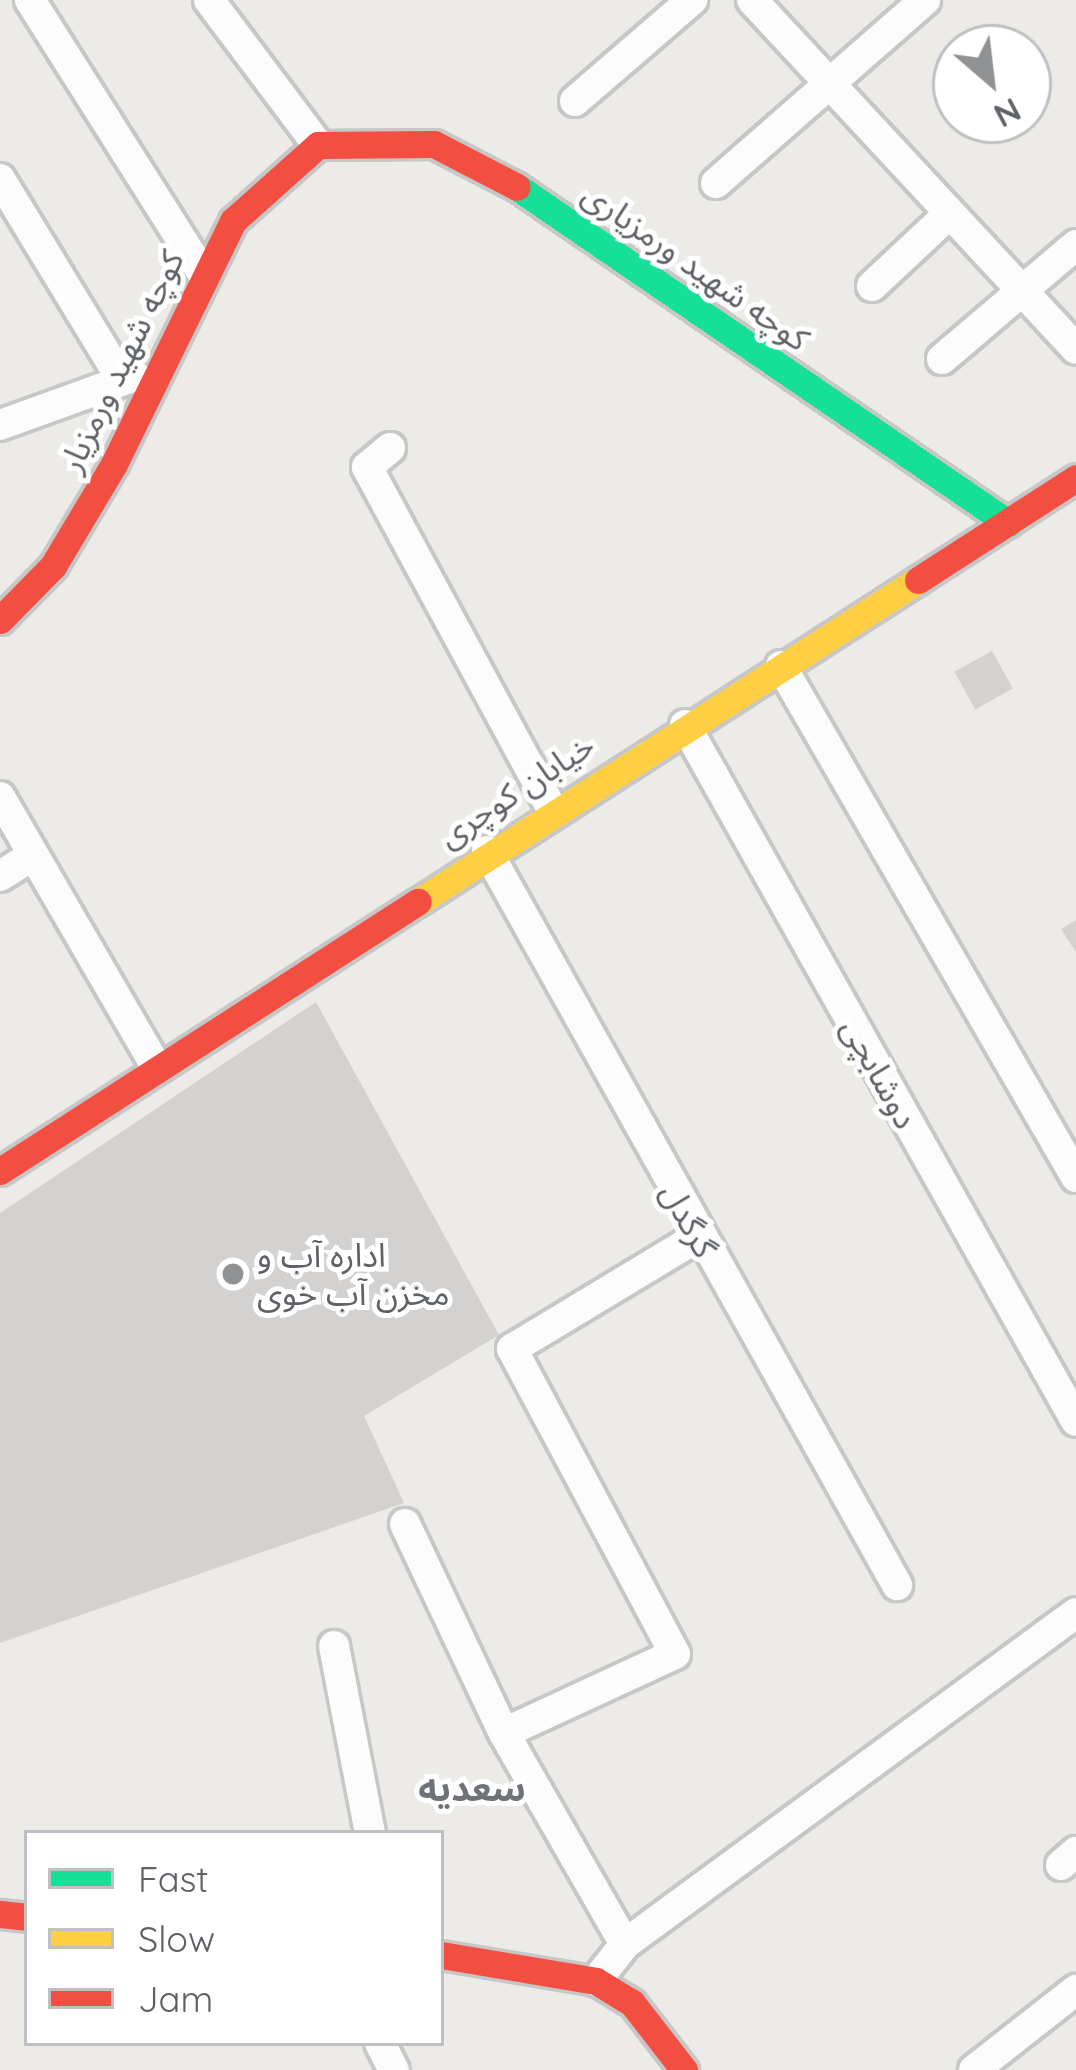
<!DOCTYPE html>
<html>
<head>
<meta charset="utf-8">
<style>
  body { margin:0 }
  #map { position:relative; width:1076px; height:2070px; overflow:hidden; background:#ecebe8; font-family:Quicksand,"Noto Sans Arabic",sans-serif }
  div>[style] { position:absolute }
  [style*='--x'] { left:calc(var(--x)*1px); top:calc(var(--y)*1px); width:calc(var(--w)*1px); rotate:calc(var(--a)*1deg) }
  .building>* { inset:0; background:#d3d2d1; transform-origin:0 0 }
  .roads { filter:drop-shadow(3px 0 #c7c7c7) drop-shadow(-3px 0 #c7c7c7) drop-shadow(0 3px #c7c7c7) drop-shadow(0 -3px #c7c7c7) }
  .street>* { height:30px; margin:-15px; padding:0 15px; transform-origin:15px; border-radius:15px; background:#fcfcfc }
  .fast>* { height:27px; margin:-13.5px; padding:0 13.5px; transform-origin:13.5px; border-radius:13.5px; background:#16e098 }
  .slow>* { height:27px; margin:-13.5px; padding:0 13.5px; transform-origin:13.5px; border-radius:13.5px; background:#ffcf43 }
  .jam>* { height:27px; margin:-13.5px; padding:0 13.5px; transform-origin:13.5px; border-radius:13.5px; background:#f24e42 }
  .dots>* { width:33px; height:33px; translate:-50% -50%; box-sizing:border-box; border:6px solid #fff; border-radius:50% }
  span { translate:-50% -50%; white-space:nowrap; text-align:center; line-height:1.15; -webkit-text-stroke:10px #fff; paint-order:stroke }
  .street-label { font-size:33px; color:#5e6165 }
  .poi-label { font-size:33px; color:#5e6165 }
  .left { translate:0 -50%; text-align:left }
  .neighbourhood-label { font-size:36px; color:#6f7377; font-weight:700 }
  .legend { position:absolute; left:24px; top:1830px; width:420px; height:216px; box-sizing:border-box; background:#fff; border:3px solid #bfc0c1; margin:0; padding:15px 21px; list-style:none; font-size:36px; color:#5e6165 }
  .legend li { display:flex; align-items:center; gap:24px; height:60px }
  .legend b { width:60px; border:3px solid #bfc0c1 }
  .north { position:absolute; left:932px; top:24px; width:120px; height:120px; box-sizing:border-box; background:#fff; border:3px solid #bfc0c1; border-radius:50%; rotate:152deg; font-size:33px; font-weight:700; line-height:48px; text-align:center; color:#5e6165 }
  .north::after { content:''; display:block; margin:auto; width:42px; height:54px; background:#909193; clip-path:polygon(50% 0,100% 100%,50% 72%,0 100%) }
</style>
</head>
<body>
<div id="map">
  <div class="building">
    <i style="left:992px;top:651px;width:43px;height:43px;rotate:61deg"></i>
    <i style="clip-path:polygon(1076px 920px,1076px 952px,1061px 929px)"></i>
    <i style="clip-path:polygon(316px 1002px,499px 1335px,364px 1416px,404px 1503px,0 1643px,0 1213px)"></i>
  </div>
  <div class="roads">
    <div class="street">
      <i style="--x:30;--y:0;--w:324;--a:57.7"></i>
      <i style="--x:209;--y:0;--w:181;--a:53.1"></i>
      <i style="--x:752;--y:0;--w:476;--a:47.1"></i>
      <i style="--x:575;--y:101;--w:155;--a:-40.8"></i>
      <i style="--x:0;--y:179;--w:229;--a:58.7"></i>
      <i style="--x:716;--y:183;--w:278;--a:-41.2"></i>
      <i style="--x:872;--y:286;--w:105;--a:-43.1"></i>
      <i style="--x:942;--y:359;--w:176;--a:-40.4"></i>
      <i style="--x:0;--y:425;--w:144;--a:-19.9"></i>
      <i style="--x:390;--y:448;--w:30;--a:140"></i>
      <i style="--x:367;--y:467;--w:389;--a:61.6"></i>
      <i style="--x:781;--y:666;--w:590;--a:60"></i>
      <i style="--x:685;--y:725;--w:798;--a:60.67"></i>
      <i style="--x:0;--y:797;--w:313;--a:59.9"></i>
      <i style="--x:487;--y:851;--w:841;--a:60.81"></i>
      <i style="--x:0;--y:876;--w:39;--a:-32"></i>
      <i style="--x:405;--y:1524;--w:231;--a:64.7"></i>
      <i style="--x:504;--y:1733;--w:243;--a:60.2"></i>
      <i style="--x:334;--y:1646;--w:190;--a:79.1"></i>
      <i style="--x:504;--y:1733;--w:188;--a:-24.8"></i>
      <i style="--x:675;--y:1654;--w:346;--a:-118.1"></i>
      <i style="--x:512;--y:1349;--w:217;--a:-31.1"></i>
      <i style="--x:1061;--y:1865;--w:20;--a:-41"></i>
      <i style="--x:596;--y:1981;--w:47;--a:-51.9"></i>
      <i style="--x:625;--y:1944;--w:559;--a:-36.28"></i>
      <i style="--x:380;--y:2043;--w:30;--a:63"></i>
      <i style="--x:974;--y:2070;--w:130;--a:-38.1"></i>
    </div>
    <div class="fast">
      <i style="--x:517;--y:187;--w:595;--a:34.38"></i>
    </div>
    <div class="slow">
      <i style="--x:418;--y:902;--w:595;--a:-32.78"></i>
    </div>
    <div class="jam">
      <i style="--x:918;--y:580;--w:188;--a:-32.8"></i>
      <i style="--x:0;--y:620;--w:76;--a:-45.5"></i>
      <i style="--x:53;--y:566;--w:119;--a:-59.1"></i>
      <i style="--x:114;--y:464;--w:271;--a:-63.9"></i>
      <i style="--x:233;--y:221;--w:114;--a:-41.8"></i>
      <i style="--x:318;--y:145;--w:116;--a:-0.5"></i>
      <i style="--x:434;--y:144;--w:93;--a:27.4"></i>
      <i style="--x:0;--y:1171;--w:497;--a:-32.8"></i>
      <i style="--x:0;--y:1914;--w:27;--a:6"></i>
      <i style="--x:441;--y:1955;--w:157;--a:9.5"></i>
      <i style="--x:596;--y:1981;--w:42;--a:31.4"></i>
      <i style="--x:632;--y:2003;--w:85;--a:52.2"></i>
    </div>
  </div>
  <div class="dots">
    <i style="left:233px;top:1274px;background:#909193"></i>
  </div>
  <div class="street-label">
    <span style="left:696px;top:266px;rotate:35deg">کوچه شهید ورمزیاری</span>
    <span style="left:121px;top:361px;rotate:-64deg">کوچه شهید ورمزیار</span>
    <span style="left:516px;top:790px;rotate:-33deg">خیابان کوچری</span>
    <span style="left:880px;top:1073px;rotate:61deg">دوشابچی</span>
    <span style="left:689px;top:1220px;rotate:61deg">گرگدل</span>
  </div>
  <div class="poi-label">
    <span class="left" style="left:257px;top:1274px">اداره آب و<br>مخزن آب خوی</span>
  </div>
  <div class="neighbourhood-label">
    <span style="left:472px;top:1788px">سعدیه</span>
  </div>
  <ul class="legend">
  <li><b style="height:15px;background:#16e098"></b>Fast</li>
  <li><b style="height:15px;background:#ffcf43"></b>Slow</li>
  <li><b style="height:15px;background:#f24e42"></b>Jam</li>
  </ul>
  <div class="north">N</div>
</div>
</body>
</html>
